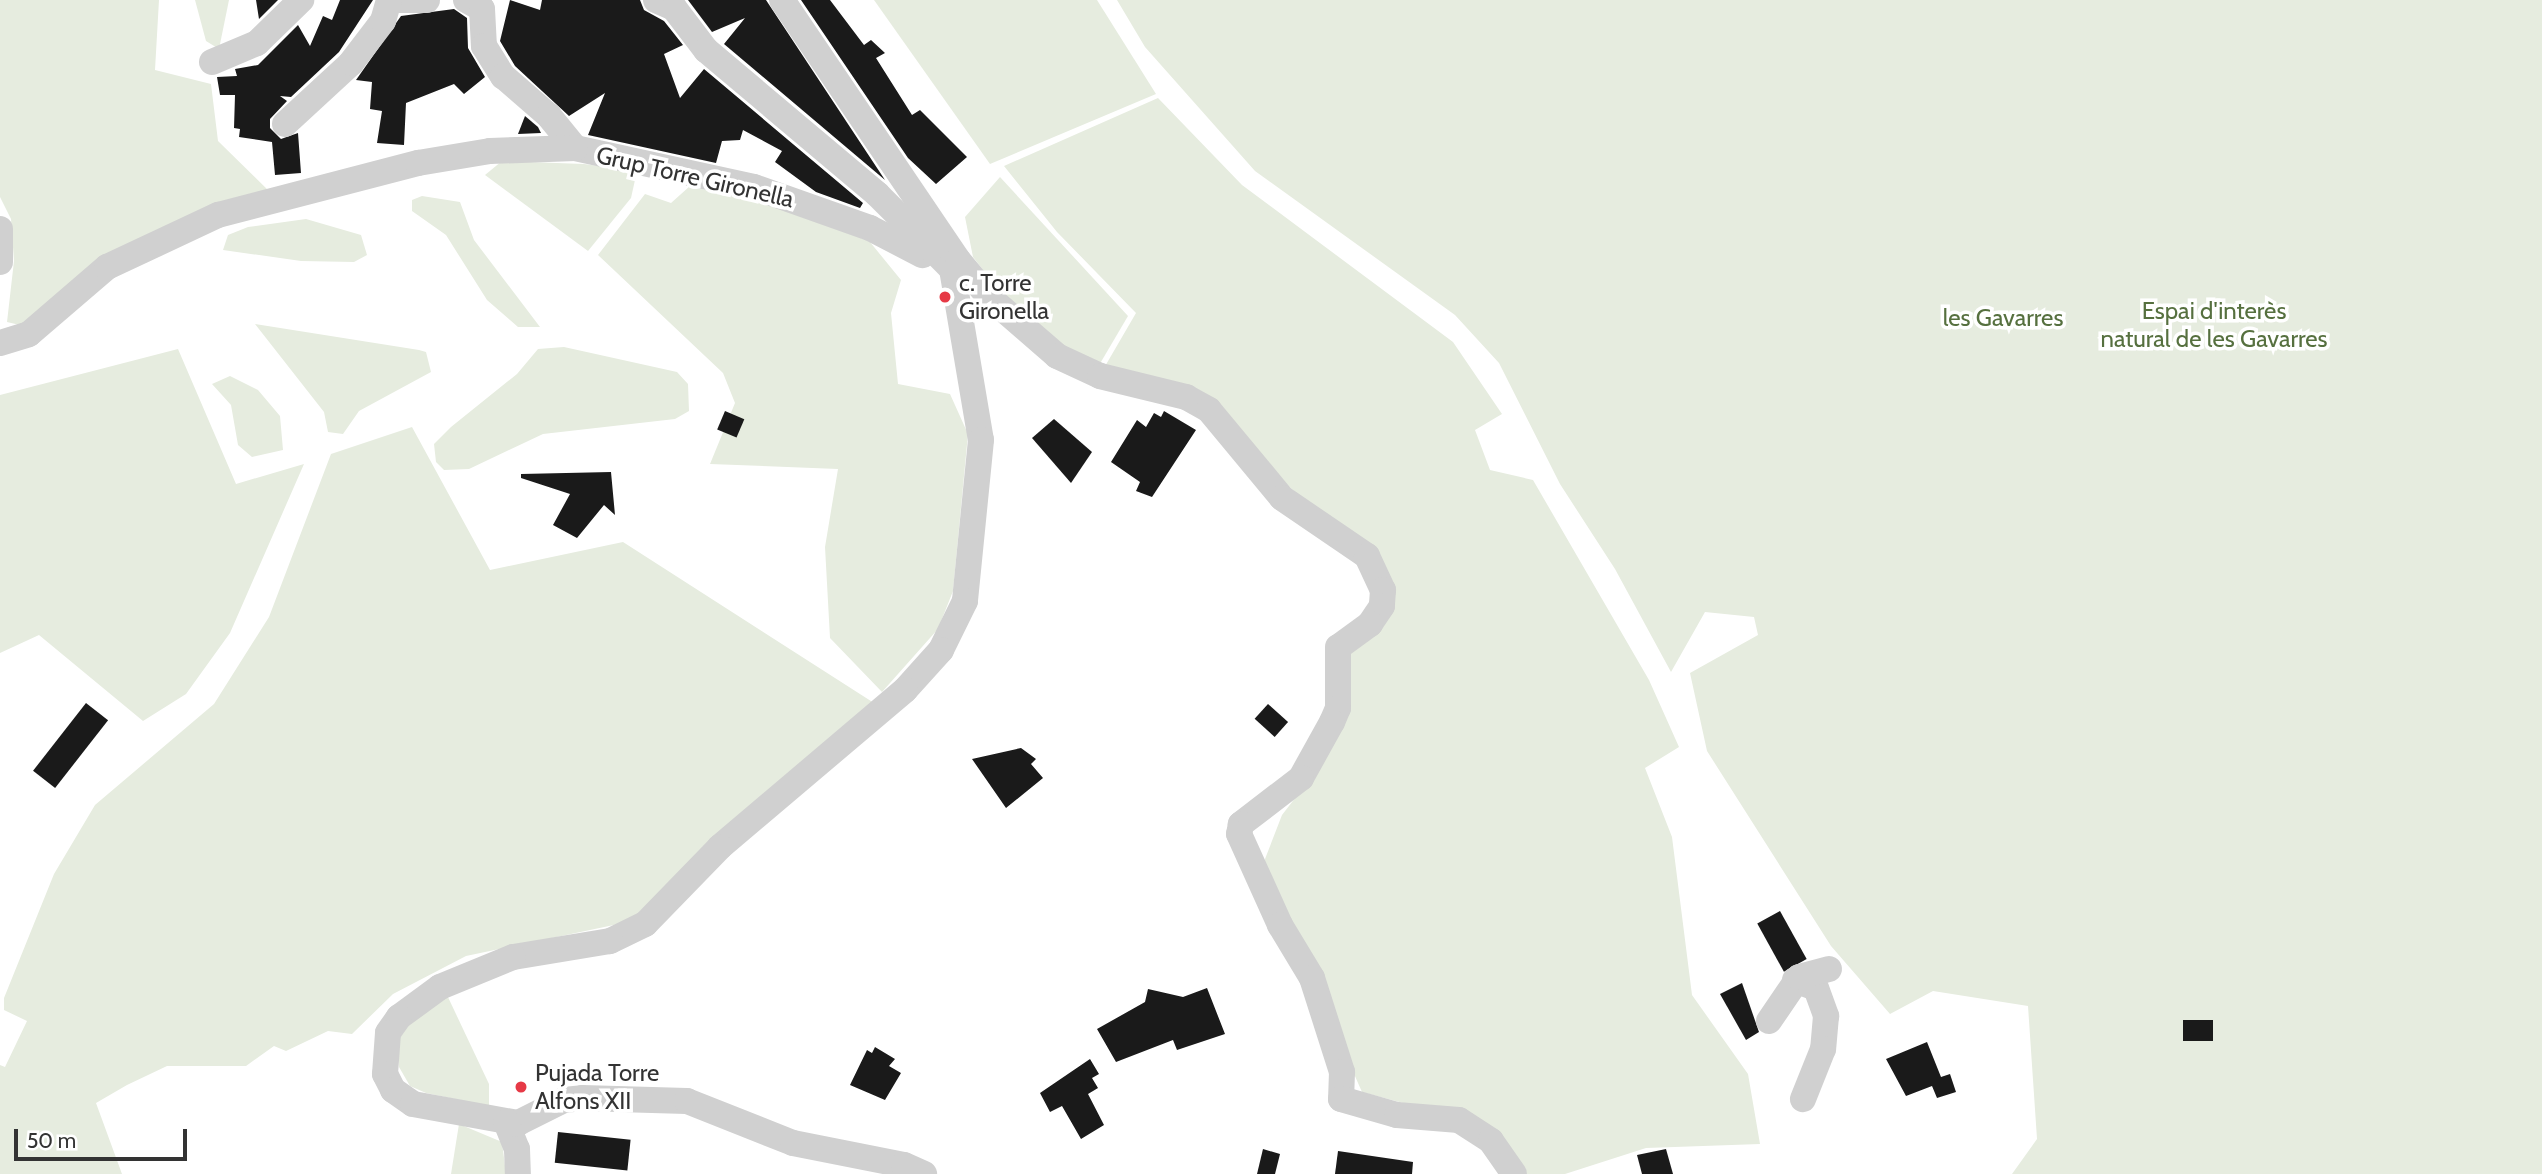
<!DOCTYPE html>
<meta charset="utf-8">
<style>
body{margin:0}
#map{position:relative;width:2542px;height:1174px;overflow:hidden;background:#fff;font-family:Cabin,sans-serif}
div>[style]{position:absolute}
.green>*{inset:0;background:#e6ecdf}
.building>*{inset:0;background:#1a1a1a;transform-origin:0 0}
.minor>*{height:26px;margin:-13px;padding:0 13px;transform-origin:13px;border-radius:13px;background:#d0d0d0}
.dots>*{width:19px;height:19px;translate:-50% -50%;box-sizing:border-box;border:4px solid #fff;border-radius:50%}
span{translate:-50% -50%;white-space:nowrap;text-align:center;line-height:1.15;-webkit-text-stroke:7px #fff;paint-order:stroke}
.street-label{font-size:24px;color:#333}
.poi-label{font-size:24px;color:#333}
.left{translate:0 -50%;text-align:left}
.park-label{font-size:24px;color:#56703f}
.scale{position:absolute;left:14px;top:1129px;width:173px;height:32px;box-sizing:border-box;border:4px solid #333;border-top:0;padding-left:9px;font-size:21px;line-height:24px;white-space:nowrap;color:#333;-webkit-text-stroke:5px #fff;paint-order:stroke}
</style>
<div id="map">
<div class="green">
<div style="clip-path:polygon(0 0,159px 0,155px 70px,211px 84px,218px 141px,272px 194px,170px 227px,24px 326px,7px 322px,14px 261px,11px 219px,0 197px)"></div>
<div style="clip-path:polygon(195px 0,229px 0,219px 49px,206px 41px)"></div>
<div style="clip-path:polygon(874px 0,1097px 0,1156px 94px,990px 164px)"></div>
<div style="clip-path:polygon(1117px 0,2542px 0,2542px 1174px,2012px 1174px,2037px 1139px,2028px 1006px,1933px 991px,1890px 1014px,1831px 946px,1707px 751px,1690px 673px,1758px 635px,1754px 617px,1705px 612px,1671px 672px,1615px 569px,1560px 484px,1499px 363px,1455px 315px,1255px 171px,1145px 47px)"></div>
<div style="clip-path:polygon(1158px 98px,1242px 185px,1453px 342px,1502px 414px,1475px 430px,1490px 470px,1533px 480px,1649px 680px,1679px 747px,1645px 768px,1672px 837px,1692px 995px,1748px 1074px,1760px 1144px,1646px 1148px,1565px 1174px,1524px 1174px,1433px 1111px,1362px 1092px,1265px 872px,1265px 859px,1282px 815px,1306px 784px,1343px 657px,1391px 593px,1322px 516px,1229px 433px,1104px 368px,1136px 313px,1057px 232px,1004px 166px)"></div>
<div style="clip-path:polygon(502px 161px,584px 164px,637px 171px,631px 198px,588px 251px,485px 175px)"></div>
<div style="clip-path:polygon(1000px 177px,1128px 316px,1098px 367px,1071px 356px,998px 289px,973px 257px,965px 217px)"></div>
<div style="clip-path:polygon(690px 186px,811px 216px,870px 242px,901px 280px,891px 313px,898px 384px,950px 394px,968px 434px,953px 591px,938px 629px,882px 692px,830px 638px,825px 547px,838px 469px,710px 464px,735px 403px,723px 373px,598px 255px,645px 194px,671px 203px)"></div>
<div style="clip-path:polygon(422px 196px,460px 202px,474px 240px,540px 327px,518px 327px,487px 300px,446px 235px,412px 211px,412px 200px)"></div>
<div style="clip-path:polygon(306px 219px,361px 235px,367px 255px,354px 262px,301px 261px,223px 250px,228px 235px,248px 227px)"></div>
<div style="clip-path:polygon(255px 324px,419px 350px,426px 352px,431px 372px,359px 411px,343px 434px,328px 432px,324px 412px)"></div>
<div style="clip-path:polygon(564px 347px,677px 372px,688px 384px,689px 411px,675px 419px,543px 434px,469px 469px,444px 470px,436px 462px,434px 444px,451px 427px,517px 374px,538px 349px)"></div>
<div style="clip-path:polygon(178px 349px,236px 484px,304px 464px,230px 633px,186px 694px,143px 721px,39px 635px,0 653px,0 395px)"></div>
<div style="clip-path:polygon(230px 376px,258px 390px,280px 416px,283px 450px,252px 457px,238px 445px,231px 405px,212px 384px)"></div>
<div style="clip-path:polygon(412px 427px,490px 570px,623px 542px,874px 703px,628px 922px,466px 956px,393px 994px,352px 1034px,328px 1031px,286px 1051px,274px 1046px,246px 1066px,167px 1066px,127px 1085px,96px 1103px,122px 1174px,0 1174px,0 1065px,5px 1067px,27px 1021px,4px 1010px,4px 998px,54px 874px,95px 805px,214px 704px,269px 617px,331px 454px)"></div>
<div style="clip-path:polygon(447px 995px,489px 1084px,489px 1106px,426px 1093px,410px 1086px,399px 1067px,398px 1041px,414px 1015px)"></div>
<div style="clip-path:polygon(459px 1124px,502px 1142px,506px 1174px,451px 1174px)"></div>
</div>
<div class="building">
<div style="clip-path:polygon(256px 0,278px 0,259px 19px)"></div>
<div style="clip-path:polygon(340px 0,373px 0,339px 52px,291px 97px,280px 96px,287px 101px,270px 119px,270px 128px,281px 139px,298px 133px,301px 173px,275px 175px,272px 142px,239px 137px,240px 129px,234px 128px,235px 95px,220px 95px,217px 77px,237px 76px,235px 69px,258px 65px,298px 25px,310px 46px,323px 16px,332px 20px)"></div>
<div style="clip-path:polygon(510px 0,540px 10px,542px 0,640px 0,644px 10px,664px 21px,683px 45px,664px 54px,680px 98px,704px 69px,863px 203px,860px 208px,816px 192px,775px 162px,782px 151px,743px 130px,740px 140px,722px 141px,716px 163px,588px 135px,605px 93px,569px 116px,515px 66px,500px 41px)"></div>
<div style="clip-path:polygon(688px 0,766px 0,885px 180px,724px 44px,745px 18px,712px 32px)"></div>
<div style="clip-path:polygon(801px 0,830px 0,864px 45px,871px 40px,885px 53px,876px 58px,912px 115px,920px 110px,967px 157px,936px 184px,908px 158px)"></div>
<div style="clip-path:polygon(454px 9px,467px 18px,468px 48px,485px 77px,464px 94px,454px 84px,406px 103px,404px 145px,377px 143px,382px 111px,370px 109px,372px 82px,356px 80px,401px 16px)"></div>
<div style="clip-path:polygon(525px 116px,538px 127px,541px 133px,518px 134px)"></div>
<div style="left:725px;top:411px;width:21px;height:20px;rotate:23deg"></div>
<div style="clip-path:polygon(1164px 411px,1196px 430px,1152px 497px,1136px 491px,1140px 482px,1111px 462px,1137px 420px,1146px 427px,1154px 413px,1161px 417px)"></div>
<div style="clip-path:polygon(1054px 419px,1092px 452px,1071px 483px,1032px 438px)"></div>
<div style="clip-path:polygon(611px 472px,615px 515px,604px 505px,577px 538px,553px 525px,570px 494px,521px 478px,521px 474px)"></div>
<div style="left:86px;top:703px;width:28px;height:86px;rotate:38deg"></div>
<div style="left:1268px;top:704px;width:27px;height:20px;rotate:42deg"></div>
<div style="clip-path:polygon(1021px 748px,1036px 759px,1031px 764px,1043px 778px,1006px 808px,972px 759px)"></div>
<div style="left:1780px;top:911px;width:55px;height:26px;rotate:61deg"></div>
<div style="clip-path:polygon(1742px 983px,1759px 1032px,1746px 1040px,1720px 994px)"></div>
<div style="clip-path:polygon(1207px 988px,1225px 1034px,1177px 1050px,1173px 1040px,1116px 1062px,1097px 1029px,1145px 1002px,1148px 989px,1183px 997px)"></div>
<div style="left:2183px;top:1020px;width:30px;height:21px"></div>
<div style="clip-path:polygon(1927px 1042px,1941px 1077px,1950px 1074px,1956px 1092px,1937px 1098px,1932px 1086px,1906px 1096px,1886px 1059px)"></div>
<div style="clip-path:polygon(875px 1047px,895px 1059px,889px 1066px,901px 1073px,885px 1100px,850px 1085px,867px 1050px,872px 1053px)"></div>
<div style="clip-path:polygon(1090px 1059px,1099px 1074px,1092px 1078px,1098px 1088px,1088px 1094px,1104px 1125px,1081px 1139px,1062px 1106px,1050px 1112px,1040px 1093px)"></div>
<div style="left:558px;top:1132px;width:73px;height:31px;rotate:6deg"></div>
<div style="clip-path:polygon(1263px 1149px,1280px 1154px,1275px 1174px,1257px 1174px)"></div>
<div style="clip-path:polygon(1666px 1149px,1673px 1174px,1642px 1174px,1637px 1155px)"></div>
<div style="clip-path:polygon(1338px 1151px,1413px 1162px,1412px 1174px,1335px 1174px)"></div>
</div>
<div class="minor">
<div style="left:395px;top:0;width:32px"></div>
<div style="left:466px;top:0;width:18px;rotate:29deg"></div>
<div style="left:482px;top:9px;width:37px;rotate:87deg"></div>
<div style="left:484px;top:46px;width:36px;rotate:58deg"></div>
<div style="left:503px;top:76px;width:61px;rotate:41deg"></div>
<div style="left:549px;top:116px;width:41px;rotate:50.9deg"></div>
<div style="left:575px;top:148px;width:183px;rotate:12.3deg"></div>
<div style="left:754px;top:187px;width:123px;rotate:19.5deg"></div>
<div style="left:870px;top:228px;width:59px;rotate:27.4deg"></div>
<div style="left:656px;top:0;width:20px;rotate:24deg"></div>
<div style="left:674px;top:8px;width:53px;rotate:52.7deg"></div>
<div style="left:706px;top:50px;width:224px;rotate:40.1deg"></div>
<div style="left:877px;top:194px;width:106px;rotate:45deg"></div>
<div style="left:952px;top:269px;width:173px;rotate:80.4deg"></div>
<div style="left:981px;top:440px;width:162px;rotate:95.7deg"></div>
<div style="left:965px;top:601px;width:55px;rotate:116.1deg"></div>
<div style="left:941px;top:650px;width:54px;rotate:132deg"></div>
<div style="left:905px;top:690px;width:243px;rotate:139.7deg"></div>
<div style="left:720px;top:847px;width:107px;rotate:134.2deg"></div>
<div style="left:645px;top:924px;width:39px;rotate:154deg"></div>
<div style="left:610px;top:941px;width:98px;rotate:170.6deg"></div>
<div style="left:513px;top:957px;width:79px;rotate:157.7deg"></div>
<div style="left:440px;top:987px;width:51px;rotate:143.8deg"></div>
<div style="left:399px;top:1017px;width:19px;rotate:125deg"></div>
<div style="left:388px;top:1033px;width:41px;rotate:94.2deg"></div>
<div style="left:385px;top:1074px;width:18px;rotate:63deg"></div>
<div style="left:393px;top:1090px;width:24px;rotate:35deg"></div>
<div style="left:413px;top:1104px;width:107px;rotate:10.3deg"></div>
<div style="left:518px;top:1123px;width:51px;rotate:-26.6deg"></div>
<div style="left:564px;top:1100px;width:18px;rotate:-6deg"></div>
<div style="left:582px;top:1098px;width:105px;rotate:1.6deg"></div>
<div style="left:687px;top:1101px;width:114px;rotate:21.6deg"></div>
<div style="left:793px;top:1143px;width:113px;rotate:11.2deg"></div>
<div style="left:904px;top:1165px;width:22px;rotate:24deg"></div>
<div style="left:782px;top:0;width:314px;rotate:55.9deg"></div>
<div style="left:958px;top:260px;width:48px;rotate:50deg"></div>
<div style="left:989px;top:297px;width:90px;rotate:40.9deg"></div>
<div style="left:1057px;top:356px;width:47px;rotate:24.9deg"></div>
<div style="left:1100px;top:376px;width:89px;rotate:13.7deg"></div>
<div style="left:1186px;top:397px;width:26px;rotate:29deg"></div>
<div style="left:1209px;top:410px;width:114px;rotate:50.3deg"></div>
<div style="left:1282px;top:498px;width:103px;rotate:34.3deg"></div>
<div style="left:1367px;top:556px;width:38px;rotate:65deg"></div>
<div style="left:1383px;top:590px;width:16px;rotate:94deg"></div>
<div style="left:1382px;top:606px;width:22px;rotate:124deg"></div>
<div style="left:1370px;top:624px;width:39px;rotate:144deg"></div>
<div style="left:1338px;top:647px;width:61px;rotate:90deg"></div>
<div style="left:1338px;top:708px;width:15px;rotate:113deg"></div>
<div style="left:1332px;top:722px;width:64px;rotate:119deg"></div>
<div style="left:1301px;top:778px;width:76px;rotate:142.5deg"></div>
<div style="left:1241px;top:824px;width:10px;rotate:101deg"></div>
<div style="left:1239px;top:834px;width:100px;rotate:65.7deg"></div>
<div style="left:1280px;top:925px;width:62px;rotate:58.9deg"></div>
<div style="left:1312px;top:978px;width:99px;rotate:72.3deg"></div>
<div style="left:1342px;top:1072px;width:27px;rotate:92deg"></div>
<div style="left:1341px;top:1099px;width:58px;rotate:15.9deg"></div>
<div style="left:1397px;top:1115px;width:62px;rotate:4.6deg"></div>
<div style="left:1459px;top:1120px;width:38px;rotate:33deg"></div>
<div style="left:1491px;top:1141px;width:40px;rotate:55.1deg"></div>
<div style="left:212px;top:62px;width:49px;rotate:-22.9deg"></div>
<div style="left:257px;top:43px;width:62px;rotate:-44.3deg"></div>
<div style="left:285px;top:124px;width:90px;rotate:-42.7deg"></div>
<div style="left:351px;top:63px;width:53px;rotate:-52.7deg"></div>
<div style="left:383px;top:21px;width:22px;rotate:-74deg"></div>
<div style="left:0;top:229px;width:33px;rotate:90deg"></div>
<div style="left:0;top:343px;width:30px;rotate:-17deg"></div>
<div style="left:29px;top:334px;width:103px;rotate:-40.7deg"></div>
<div style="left:107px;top:267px;width:123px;rotate:-25.1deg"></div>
<div style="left:218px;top:215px;width:207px;rotate:-14.6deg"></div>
<div style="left:418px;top:163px;width:73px;rotate:-9.5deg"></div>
<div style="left:490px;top:151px;width:85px;rotate:-2deg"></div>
<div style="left:1795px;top:980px;width:22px;rotate:21deg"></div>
<div style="left:1816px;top:988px;width:30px;rotate:70deg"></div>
<div style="left:1826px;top:1016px;width:33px;rotate:95deg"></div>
<div style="left:1823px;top:1049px;width:54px;rotate:111.8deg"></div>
<div style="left:1769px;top:1021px;width:53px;rotate:-55.7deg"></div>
<div style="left:1799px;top:977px;width:31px;rotate:-15deg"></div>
<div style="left:506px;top:1122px;width:29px;rotate:68deg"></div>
<div style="left:517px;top:1149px;width:25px;rotate:88deg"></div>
</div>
<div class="dots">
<div style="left:945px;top:297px;background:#e63946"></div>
<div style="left:521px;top:1087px;background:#e63946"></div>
</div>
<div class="street-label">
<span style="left:695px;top:177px;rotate:13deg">Grup Torre Gironella</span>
</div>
<div class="poi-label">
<span class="left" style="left:959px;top:297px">c. Torre<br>Gironella</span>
<span class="left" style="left:535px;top:1087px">Pujada Torre<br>Alfons XII</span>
</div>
<div class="park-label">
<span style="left:2214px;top:325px">Espai d'interès<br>natural de les Gavarres</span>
<span style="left:2003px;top:318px">les Gavarres</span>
</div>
<div class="scale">50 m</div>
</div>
